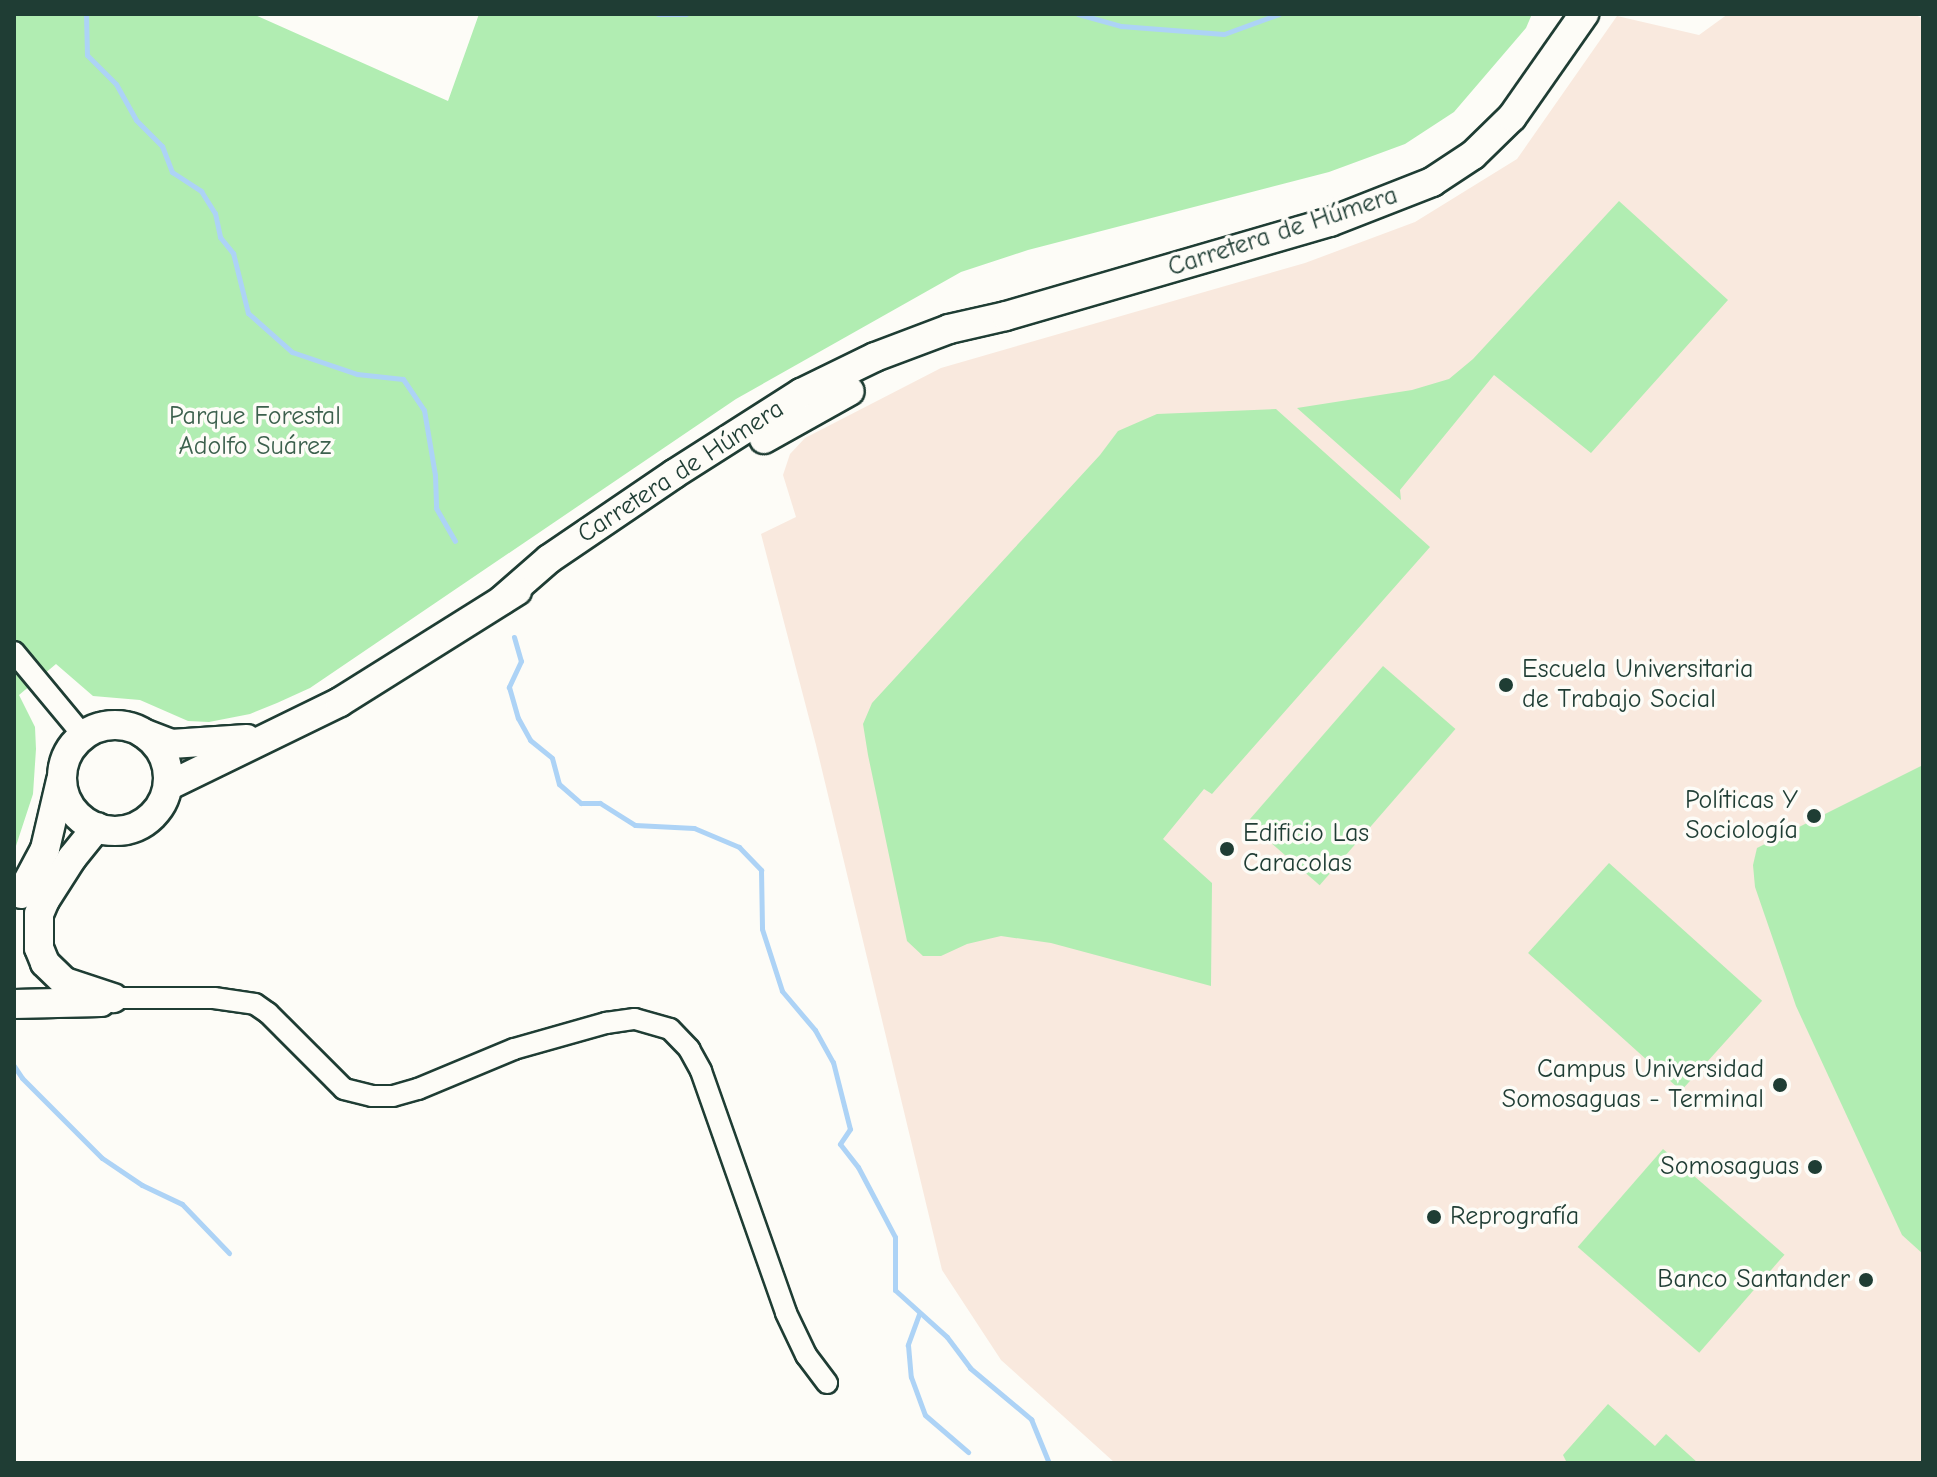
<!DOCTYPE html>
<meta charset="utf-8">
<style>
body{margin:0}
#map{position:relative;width:1937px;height:1477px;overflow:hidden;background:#fdfcf7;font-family:"Comic Neue",sans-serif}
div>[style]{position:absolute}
.built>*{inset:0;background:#f9e9de}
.green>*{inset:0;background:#b1edb2;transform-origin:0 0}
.stream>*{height:5px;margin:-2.5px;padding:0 2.5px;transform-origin:2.5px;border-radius:2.5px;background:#add3f6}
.roads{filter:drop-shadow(2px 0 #1f3d34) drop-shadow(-2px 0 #1f3d34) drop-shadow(0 2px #1f3d34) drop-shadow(0 -2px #1f3d34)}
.minor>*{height:20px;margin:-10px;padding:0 10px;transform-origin:10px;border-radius:10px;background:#fdfcf7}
.secondary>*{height:28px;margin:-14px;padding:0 14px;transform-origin:14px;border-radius:14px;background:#fdfcf7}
.secondary>.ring{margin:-14px;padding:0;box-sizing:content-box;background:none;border:28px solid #fdfcf7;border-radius:50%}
.dots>*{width:22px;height:22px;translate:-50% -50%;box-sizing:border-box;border:4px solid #fdfcf7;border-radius:50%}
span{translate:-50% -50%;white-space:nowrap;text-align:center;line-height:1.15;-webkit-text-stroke:7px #fdfcf7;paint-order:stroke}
.street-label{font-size:26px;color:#1f3d34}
.park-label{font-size:26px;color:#3c604d}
.poi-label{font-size:26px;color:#1f3d34}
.left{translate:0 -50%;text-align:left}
.right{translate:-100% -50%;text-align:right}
.frame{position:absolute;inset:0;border:16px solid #1f3d34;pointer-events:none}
</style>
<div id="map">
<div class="built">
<div style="clip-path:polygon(1728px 14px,1914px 14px,1923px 19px,1923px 1463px,1115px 1463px,1001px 1360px,942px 1270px,816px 745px,761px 534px,796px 517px,783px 475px,790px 454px,805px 438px,941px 368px,1305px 263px,1415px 222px,1517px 159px,1617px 16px,1699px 35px)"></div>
</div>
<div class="green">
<div style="clip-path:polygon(14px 14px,253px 14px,448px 101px,479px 14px,1532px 14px,1526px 28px,1454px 112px,1405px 144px,1329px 172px,1028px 250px,961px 272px,736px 399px,310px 688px,277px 703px,250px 714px,209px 722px,188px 721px,140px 700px,93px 696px,56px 664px,19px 695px,35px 727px,36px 749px,33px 794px,14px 852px)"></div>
<div style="clip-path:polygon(1619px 201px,1728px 300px,1591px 453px,1494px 375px,1400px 490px,1401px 500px,1297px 408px,1412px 390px,1449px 379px,1473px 359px)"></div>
<div style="clip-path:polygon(1276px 409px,1430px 547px,1212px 794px,1204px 789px,1163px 839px,1212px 883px,1211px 986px,1051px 943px,1001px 936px,967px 944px,941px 956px,923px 956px,907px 941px,868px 755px,863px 724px,872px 703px,1100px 455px,1118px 431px,1157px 414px)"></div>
<div style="left:1383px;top:666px;width:96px;height:207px;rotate:41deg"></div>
<div style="clip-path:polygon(1923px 765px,1923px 1254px,1902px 1235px,1796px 1006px,1755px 887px,1753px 865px,1757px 848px)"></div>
<div style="left:1609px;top:863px;width:206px;height:121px;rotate:42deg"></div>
<div style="left:1663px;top:1149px;width:161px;height:130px;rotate:41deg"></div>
<div style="clip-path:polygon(1608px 1404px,1655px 1446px,1666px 1434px,1698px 1463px,1567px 1463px,1563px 1455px)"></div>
</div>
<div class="stream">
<div style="left:86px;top:14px;width:41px;rotate:88.6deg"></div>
<div style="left:87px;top:55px;width:41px;rotate:45deg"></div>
<div style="left:116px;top:84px;width:41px;rotate:60.9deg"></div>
<div style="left:136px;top:120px;width:37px;rotate:45deg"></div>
<div style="left:162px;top:146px;width:28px;rotate:69deg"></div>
<div style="left:172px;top:172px;width:35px;rotate:33deg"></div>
<div style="left:201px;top:191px;width:26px;rotate:58deg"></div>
<div style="left:215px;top:213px;width:25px;rotate:78deg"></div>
<div style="left:220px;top:237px;width:21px;rotate:51deg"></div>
<div style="left:233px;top:253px;width:62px;rotate:76deg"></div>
<div style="left:248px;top:313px;width:59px;rotate:41.6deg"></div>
<div style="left:292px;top:352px;width:69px;rotate:18.7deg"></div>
<div style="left:357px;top:374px;width:46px;rotate:6.2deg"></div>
<div style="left:403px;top:379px;width:37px;rotate:56deg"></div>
<div style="left:424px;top:410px;width:66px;rotate:80.4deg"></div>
<div style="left:435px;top:475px;width:33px;rotate:88deg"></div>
<div style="left:436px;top:508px;width:38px;rotate:60deg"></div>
<div style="left:658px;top:14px;width:28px"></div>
<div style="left:1078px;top:14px;width:45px;rotate:15.6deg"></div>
<div style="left:1121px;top:26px;width:103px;rotate:4.4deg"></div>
<div style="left:1224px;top:34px;width:59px;rotate:-20deg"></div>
<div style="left:514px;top:637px;width:25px;rotate:74deg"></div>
<div style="left:521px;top:661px;width:29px;rotate:115deg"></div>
<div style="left:509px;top:687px;width:32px;rotate:74deg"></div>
<div style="left:518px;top:718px;width:25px;rotate:61deg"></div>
<div style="left:530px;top:740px;width:28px;rotate:39deg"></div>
<div style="left:552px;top:758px;width:27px;rotate:75deg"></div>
<div style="left:559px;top:784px;width:29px;rotate:41deg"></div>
<div style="left:581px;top:803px;width:19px"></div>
<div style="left:600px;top:803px;width:41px;rotate:32.2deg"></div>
<div style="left:635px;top:825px;width:59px;rotate:2.9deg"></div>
<div style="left:694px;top:828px;width:49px;rotate:22.9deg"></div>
<div style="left:739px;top:847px;width:32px;rotate:46deg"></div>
<div style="left:761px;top:870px;width:59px;rotate:89deg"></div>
<div style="left:762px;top:929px;width:65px;rotate:72.1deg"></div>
<div style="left:782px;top:991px;width:51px;rotate:49.8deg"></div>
<div style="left:815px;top:1030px;width:37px;rotate:61deg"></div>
<div style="left:833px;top:1062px;width:69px;rotate:75.8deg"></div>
<div style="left:850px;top:1129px;width:18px;rotate:124deg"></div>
<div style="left:840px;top:1144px;width:29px;rotate:52deg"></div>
<div style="left:858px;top:1167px;width:79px;rotate:62.1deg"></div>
<div style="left:895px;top:1237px;width:53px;rotate:90deg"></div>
<div style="left:895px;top:1290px;width:70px;rotate:42.1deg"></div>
<div style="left:947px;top:1337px;width:39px;rotate:53deg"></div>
<div style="left:970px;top:1368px;width:80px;rotate:39.9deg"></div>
<div style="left:1031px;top:1419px;width:48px;rotate:67.8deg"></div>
<div style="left:14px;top:1066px;width:14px;rotate:56deg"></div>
<div style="left:22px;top:1078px;width:113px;rotate:45deg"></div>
<div style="left:102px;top:1158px;width:48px;rotate:34deg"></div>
<div style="left:142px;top:1185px;width:44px;rotate:25.4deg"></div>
<div style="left:182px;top:1204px;width:68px;rotate:46.2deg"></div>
<div style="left:919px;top:1314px;width:33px;rotate:110deg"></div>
<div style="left:908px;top:1345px;width:32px;rotate:85deg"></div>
<div style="left:911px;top:1377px;width:40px;rotate:69.8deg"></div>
<div style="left:925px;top:1415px;width:57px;rotate:40.7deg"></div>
</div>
<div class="roads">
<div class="minor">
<div style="left:14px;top:652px;width:108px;rotate:50.3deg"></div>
<div style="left:113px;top:998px;width:101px"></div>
<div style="left:214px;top:998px;width:41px;rotate:8.3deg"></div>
<div style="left:255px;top:1004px;width:16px;rotate:35deg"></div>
<div style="left:268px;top:1013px;width:107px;rotate:45deg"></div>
<div style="left:344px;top:1089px;width:29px;rotate:14deg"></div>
<div style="left:372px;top:1096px;width:21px"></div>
<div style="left:393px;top:1096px;width:26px;rotate:-16deg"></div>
<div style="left:418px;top:1089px;width:104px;rotate:-22.6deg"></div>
<div style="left:514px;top:1049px;width:96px;rotate:-15.8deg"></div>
<div style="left:606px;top:1023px;width:29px;rotate:-8deg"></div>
<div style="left:635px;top:1019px;width:36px;rotate:16deg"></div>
<div style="left:670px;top:1029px;width:28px;rotate:46deg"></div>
<div style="left:689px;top:1049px;width:25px;rotate:61deg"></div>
<div style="left:701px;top:1071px;width:256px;rotate:70.6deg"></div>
<div style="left:786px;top:1313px;width:47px;rotate:64.5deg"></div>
<div style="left:806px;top:1355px;width:35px;rotate:53deg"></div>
</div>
<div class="secondary">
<div style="left:764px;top:439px;width:98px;rotate:-29.2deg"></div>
<div style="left:502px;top:600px;width:62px;rotate:-41.1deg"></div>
<div style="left:549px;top:559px;width:151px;rotate:-34.2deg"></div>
<div style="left:674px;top:474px;width:151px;rotate:-32.5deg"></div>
<div style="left:801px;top:393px;width:82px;rotate:-25.9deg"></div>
<div style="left:875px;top:357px;width:79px;rotate:-20.7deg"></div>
<div style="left:949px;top:329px;width:58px;rotate:-12.8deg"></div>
<div style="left:1006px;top:316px;width:337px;rotate:-16.2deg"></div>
<div style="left:1330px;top:222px;width:110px;rotate:-21.4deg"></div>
<div style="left:1432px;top:182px;width:49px;rotate:-33.4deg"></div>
<div style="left:1473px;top:155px;width:54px;rotate:-44.3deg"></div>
<div style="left:1512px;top:117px;width:126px;rotate:-55deg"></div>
<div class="ring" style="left:62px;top:725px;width:78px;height:78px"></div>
<div style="left:143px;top:733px;width:30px;rotate:21deg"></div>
<div style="left:171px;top:744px;width:76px;rotate:-3.8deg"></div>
<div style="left:170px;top:785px;width:189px;rotate:-26deg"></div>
<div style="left:340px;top:702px;width:209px;rotate:-32.1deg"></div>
<div style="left:97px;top:827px;width:40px;rotate:129deg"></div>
<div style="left:72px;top:858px;width:50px;rotate:122.7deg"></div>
<div style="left:45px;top:900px;width:15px;rotate:113deg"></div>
<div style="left:39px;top:914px;width:34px;rotate:90deg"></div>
<div style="left:39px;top:948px;width:16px;rotate:68deg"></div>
<div style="left:45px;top:963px;width:28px;rotate:44deg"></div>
<div style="left:65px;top:982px;width:51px;rotate:18.4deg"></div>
<div style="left:21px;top:894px;width:51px;rotate:-61.9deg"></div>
<div style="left:45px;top:849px;width:71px;rotate:-76.9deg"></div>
<div style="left:14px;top:1004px;width:87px;rotate:-1.3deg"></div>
</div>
</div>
<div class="dots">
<div style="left:1506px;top:685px;background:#1f3d34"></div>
<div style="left:1814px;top:816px;background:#1f3d34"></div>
<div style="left:1227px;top:849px;background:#1f3d34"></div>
<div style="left:1780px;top:1085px;background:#1f3d34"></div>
<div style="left:1815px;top:1167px;background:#1f3d34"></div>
<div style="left:1434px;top:1217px;background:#1f3d34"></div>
<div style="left:1866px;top:1280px;background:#1f3d34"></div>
</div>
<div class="street-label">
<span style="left:1283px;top:232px;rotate:-18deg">Carretera de Húmera</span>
<span style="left:681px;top:472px;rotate:-33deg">Carretera de Húmera</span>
</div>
<div class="park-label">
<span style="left:255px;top:432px">Parque Forestal<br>Adolfo Suárez</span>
</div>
<div class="poi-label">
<span class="left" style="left:1522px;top:685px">Escuela Universitaria<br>de Trabajo Social</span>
<span class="right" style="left:1798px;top:816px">Políticas Y<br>Sociología</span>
<span class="left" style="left:1243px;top:849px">Edificio Las<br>Caracolas</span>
<span class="right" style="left:1764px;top:1085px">Campus Universidad<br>Somosaguas - Terminal</span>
<span class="right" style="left:1799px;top:1167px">Somosaguas</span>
<span class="left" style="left:1450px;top:1217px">Reprografía</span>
<span class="right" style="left:1850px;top:1280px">Banco Santander</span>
</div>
<div class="frame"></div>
</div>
